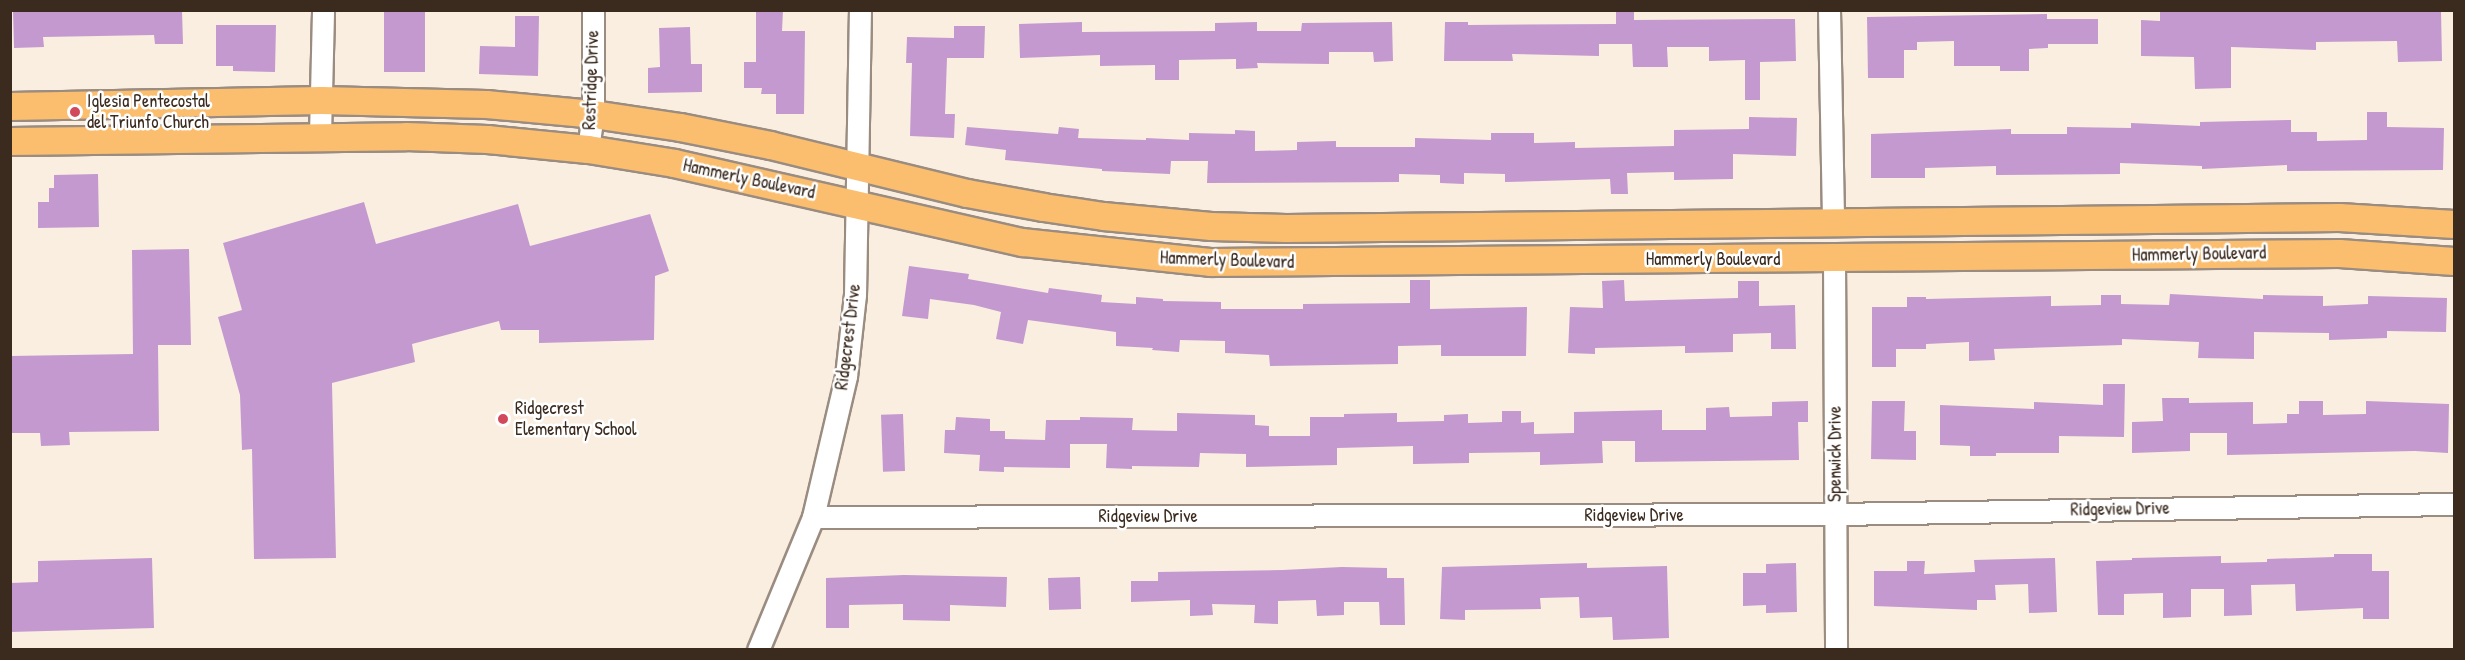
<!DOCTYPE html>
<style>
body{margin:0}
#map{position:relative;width:2465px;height:660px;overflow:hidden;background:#faeee1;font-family:"Patrick Hand",sans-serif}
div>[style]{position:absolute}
.building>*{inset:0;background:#c399cf;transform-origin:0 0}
.roads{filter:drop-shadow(2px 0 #9a8c80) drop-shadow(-2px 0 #9a8c80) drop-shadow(0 2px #9a8c80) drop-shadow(0 -2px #9a8c80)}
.minor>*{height:21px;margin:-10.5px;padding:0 10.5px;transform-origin:10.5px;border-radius:10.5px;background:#fff}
.major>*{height:27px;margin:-13.5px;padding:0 13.5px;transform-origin:13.5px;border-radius:13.5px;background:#fabe6e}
.dots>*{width:16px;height:16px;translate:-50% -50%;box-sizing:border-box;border:3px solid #fff;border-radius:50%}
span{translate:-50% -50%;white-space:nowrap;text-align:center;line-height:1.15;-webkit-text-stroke:5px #fff;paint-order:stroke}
.street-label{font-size:18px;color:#3b2a1e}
.poi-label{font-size:18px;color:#3b2a1e}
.left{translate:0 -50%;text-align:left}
.frame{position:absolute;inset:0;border:12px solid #3b2a1e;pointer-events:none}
</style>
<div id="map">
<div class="building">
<div style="clip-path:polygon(13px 10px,182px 10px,183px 44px,155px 44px,154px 35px,43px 37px,44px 47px,14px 48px)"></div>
<div style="left:384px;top:10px;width:41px;height:62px"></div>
<div style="clip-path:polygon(756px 10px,783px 10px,782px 31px,805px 31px,804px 114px,776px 114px,776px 94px,761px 94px,762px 88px,744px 88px,744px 62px,756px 62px)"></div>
<div style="clip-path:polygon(1616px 10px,1634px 10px,1634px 20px,1795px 19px,1796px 61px,1760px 62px,1760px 100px,1745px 100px,1745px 60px,1709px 61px,1709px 47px,1667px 47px,1668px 67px,1633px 67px,1632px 44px,1599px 44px,1599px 56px,1512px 54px,1513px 61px,1444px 61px,1445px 22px,1468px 22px,1468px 25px,1616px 24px)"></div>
<div style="clip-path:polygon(2160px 10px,2441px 10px,2442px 61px,2398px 62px,2397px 41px,2316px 42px,2316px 50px,2231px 47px,2231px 88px,2195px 89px,2194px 57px,2141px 56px,2141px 20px,2160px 21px)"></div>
<div style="clip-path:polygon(2047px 14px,2047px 19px,2098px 19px,2098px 44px,2048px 44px,2048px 48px,2029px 49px,2029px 71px,2000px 71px,2000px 66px,1954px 66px,1954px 41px,1917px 42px,1917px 50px,1904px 50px,1904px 78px,1868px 78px,1867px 17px)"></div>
<div style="clip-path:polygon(515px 16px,539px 16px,538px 76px,479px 74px,480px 46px,515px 47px)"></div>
<div style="clip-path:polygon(1082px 22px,1082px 32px,1215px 31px,1215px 23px,1257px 22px,1257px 31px,1301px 31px,1302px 23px,1392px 22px,1393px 61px,1374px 62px,1373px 52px,1329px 52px,1329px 64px,1257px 63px,1258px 68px,1236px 69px,1236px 59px,1179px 60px,1179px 80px,1155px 80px,1155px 65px,1100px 66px,1100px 55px,1020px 58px,1019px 24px)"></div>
<div style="clip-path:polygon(216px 25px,276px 25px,275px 72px,233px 71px,233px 66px,216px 66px)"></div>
<div style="clip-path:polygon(954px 26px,985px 26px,984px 58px,947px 58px,945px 114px,955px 114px,954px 138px,910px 136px,912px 63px,906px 63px,907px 37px,954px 38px)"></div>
<div style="clip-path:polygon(690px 27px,691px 64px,702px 64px,702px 92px,648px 93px,648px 68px,660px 67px,659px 28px)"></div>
<div style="clip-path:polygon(2367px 112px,2387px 112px,2387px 127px,2444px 128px,2443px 170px,2287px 171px,2287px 165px,2202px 169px,2202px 166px,2120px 163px,2120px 174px,1996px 175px,1996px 166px,1925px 168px,1925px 178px,1871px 178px,1871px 134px,2011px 129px,2011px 134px,2067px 134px,2067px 127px,2131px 128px,2131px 123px,2200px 126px,2200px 122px,2291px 120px,2291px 132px,2317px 132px,2317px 141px,2367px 140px)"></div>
<div style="clip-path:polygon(1749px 117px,1797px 118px,1796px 156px,1733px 154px,1733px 179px,1674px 180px,1674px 172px,1627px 173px,1628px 194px,1611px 194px,1610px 179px,1505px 182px,1505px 174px,1464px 173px,1464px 184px,1440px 183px,1440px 175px,1399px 174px,1399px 182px,1207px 183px,1208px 161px,1171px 161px,1170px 174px,1102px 171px,1102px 169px,1005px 160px,1006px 150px,965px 145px,967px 127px,1058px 134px,1059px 127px,1079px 129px,1078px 138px,1146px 140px,1146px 138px,1189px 140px,1189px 133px,1235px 134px,1235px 130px,1255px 131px,1255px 151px,1297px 150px,1297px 142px,1336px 141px,1336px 147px,1415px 147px,1415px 138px,1491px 140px,1491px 133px,1534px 133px,1534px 143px,1575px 142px,1575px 148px,1674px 146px,1674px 130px,1749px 129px)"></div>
<div style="clip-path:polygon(98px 174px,99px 227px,38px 228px,38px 202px,49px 202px,49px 188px,54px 188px,54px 175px)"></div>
<div style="clip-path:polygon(364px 202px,376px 244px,518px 204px,530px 246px,650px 214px,669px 271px,655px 276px,654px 340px,539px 343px,539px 330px,501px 330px,499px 321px,412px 344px,415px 362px,332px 383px,336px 558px,254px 559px,252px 449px,242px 450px,240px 395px,218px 317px,242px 310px,223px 243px)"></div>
<div style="clip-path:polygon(189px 249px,191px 345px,158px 345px,159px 431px,69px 432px,70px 445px,41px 446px,40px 433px,10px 433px,10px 356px,133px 354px,132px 250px)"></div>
<div style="clip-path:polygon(909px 266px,969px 274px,968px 279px,1048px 293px,1049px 288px,1102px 295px,1101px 302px,1136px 304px,1136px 297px,1163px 299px,1163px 301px,1221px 302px,1221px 309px,1303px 309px,1303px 304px,1410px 303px,1410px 280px,1430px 280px,1430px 309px,1527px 307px,1526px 356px,1441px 356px,1441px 345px,1398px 346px,1398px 364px,1270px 366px,1269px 355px,1225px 353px,1225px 341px,1180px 340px,1179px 352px,1152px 350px,1153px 348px,1116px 346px,1116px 332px,1028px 320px,1023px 344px,996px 339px,1001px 312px,974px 305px,930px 299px,928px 319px,902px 316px)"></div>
<div style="clip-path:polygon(1624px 280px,1625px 301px,1738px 298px,1738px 281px,1759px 281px,1759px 306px,1795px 305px,1796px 349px,1771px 349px,1771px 333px,1733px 334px,1733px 352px,1685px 353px,1685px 346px,1595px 348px,1595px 354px,1568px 353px,1570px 307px,1603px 308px,1602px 281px)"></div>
<div style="clip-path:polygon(2170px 294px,2263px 299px,2263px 295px,2323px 296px,2323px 306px,2368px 304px,2368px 296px,2447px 298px,2446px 332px,2387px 331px,2387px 338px,2329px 340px,2329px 333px,2254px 332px,2254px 359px,2198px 358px,2199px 342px,2122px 339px,2122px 345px,1994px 349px,1995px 360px,1969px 361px,1969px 342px,1926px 344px,1926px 349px,1896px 349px,1896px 367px,1872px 367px,1872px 307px,1907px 307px,1907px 297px,1926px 297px,1926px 299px,2051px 296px,2051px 306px,2101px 305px,2101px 295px,2121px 295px,2121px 304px,2169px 305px)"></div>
<div style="clip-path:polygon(2103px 384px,2125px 384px,2124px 437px,2059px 436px,2059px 453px,1996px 453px,1996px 456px,1970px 456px,1970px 446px,1940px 445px,1940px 405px,2034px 409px,2034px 402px,2103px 405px)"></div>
<div style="clip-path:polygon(2162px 398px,2189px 398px,2189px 403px,2253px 402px,2253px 424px,2287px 423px,2287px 414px,2299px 414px,2299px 401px,2323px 401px,2323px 415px,2366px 414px,2366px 401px,2449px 404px,2448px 453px,2415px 451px,2227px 455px,2227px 433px,2190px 433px,2190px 451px,2132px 453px,2132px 422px,2163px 421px)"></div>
<div style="clip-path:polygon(1808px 401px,1808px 422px,1798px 422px,1799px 460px,1635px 462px,1635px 441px,1602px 441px,1603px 463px,1540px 465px,1540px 452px,1469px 453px,1469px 463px,1413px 464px,1413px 446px,1337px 448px,1337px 465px,1246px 467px,1246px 454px,1200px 453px,1199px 467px,1132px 466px,1132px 469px,1106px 468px,1107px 444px,1070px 444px,1070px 468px,1004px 467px,1004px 472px,979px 471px,980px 455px,944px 453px,945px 430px,955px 430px,956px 417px,990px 419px,990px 431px,1005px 431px,1005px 439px,1045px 440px,1046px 420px,1080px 420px,1080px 417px,1133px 418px,1132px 430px,1177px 431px,1177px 413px,1255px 415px,1255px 425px,1269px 426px,1269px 436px,1310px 436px,1310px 417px,1344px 417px,1344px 414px,1397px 413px,1397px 422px,1444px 421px,1444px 415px,1468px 414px,1468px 423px,1502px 422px,1502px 411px,1521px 411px,1521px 423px,1534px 422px,1534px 434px,1574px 433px,1574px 412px,1662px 410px,1662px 430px,1706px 430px,1706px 408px,1729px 407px,1730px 417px,1772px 416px,1772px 402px)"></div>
<div style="clip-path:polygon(1872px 401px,1905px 401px,1904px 431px,1916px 431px,1916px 460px,1871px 459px)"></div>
<div style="left:903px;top:414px;width:57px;height:22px;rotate:88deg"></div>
<div style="clip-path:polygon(2334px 554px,2372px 554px,2372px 571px,2389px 571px,2389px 619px,2363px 619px,2363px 608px,2296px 611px,2295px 584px,2251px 585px,2252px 615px,2224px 616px,2224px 589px,2191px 589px,2191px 617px,2163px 618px,2163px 593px,2124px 594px,2124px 615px,2098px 615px,2096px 561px,2132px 560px,2132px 558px,2221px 556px,2221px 563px,2267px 562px,2267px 559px,2334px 557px)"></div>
<div style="clip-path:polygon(152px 558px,154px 628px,10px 632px,10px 583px,38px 582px,38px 561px)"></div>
<div style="clip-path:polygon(2055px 558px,2057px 612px,2029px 613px,2028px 584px,1995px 585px,1996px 600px,1977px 600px,1977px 610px,1874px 606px,1874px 571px,1907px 571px,1907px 561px,1925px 561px,1924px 574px,1975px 572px,1974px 560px)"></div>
<div style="clip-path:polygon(1587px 563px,1587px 568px,1667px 566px,1669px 638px,1613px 640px,1612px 617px,1580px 618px,1579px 597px,1540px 598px,1541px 609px,1465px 610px,1465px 620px,1440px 619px,1442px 567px)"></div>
<div style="clip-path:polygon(1796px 563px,1797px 612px,1766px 613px,1766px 605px,1743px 606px,1743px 573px,1766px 573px,1766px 564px)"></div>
<div style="clip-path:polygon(1342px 567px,1387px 568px,1387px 578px,1404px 578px,1405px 625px,1380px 625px,1379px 602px,1344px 602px,1344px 615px,1317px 616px,1316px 600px,1278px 601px,1278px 624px,1254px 623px,1255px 605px,1212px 604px,1213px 615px,1190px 616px,1190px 600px,1131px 602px,1131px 581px,1158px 581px,1158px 572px,1283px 570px)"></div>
<div style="clip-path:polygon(904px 575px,1007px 577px,1006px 607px,950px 605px,950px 621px,903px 620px,903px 604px,849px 605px,849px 628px,826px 628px,826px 578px)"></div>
<div style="left:1080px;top:577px;width:32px;height:32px;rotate:88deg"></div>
</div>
<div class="roads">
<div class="minor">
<div style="left:1829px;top:10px;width:210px;rotate:88.9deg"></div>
<div style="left:320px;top:135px;width:125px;rotate:-88.6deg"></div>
<div style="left:588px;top:149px;width:35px;rotate:-82deg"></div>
<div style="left:593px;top:114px;width:104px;rotate:-90deg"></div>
<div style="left:1834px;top:259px;width:391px;rotate:89.7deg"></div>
<div style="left:813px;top:517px;width:1022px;rotate:-0.17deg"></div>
<div style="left:1835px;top:514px;width:619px;rotate:-0.93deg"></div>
<div style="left:758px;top:650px;width:144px;rotate:-67.5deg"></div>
<div style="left:813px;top:517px;width:145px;rotate:-76.8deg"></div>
<div style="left:846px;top:376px;width:81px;rotate:-83.7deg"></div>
<div style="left:855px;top:295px;width:285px;rotate:-89deg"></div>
</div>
<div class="major">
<div style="left:10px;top:106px;width:311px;rotate:-1.1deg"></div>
<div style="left:321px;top:100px;width:165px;rotate:1.4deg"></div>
<div style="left:486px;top:104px;width:107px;rotate:5.3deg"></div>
<div style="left:593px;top:114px;width:88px;rotate:8.5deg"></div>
<div style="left:680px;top:127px;width:92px;rotate:11.3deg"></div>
<div style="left:770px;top:145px;width:203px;rotate:13.7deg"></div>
<div style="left:967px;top:193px;width:77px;rotate:10.4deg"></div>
<div style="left:1043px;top:207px;width:61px;rotate:8.5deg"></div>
<div style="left:1103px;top:216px;width:108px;rotate:5.3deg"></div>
<div style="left:1211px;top:226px;width:75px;rotate:1.5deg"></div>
<div style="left:1286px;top:228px;width:1053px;rotate:-0.6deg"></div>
<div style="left:2339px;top:217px;width:115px;rotate:3.5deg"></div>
<div style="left:10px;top:141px;width:396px;rotate:-0.7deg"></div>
<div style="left:406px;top:136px;width:81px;rotate:2.1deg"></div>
<div style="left:487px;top:139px;width:101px;rotate:5.7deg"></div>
<div style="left:588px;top:149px;width:87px;rotate:9.2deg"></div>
<div style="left:674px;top:163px;width:358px;rotate:12.8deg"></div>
<div style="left:1023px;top:242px;width:188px;rotate:6.1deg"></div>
<div style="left:1210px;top:262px;width:1129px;rotate:-0.46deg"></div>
<div style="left:2339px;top:253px;width:115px;rotate:4deg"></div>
</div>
</div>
<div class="dots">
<div style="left:75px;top:112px;background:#d1495b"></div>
<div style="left:503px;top:419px;background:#d1495b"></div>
</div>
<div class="street-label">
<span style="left:591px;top:80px;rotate:-88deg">Restridge Drive</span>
<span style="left:749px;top:179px;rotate:12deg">Hammerly Boulevard</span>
<span style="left:2199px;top:254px;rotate:-1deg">Hammerly Boulevard</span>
<span style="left:1713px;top:259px">Hammerly Boulevard</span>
<span style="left:1227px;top:260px;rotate:2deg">Hammerly Boulevard</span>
<span style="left:848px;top:337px;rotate:-83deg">Ridgecrest Drive</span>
<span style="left:1835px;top:454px;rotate:-90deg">Spenwick Drive</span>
<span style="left:2120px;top:509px;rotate:-1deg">Ridgeview Drive</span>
<span style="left:1634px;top:515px">Ridgeview Drive</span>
<span style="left:1148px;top:516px">Ridgeview Drive</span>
</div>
<div class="poi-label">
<span class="left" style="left:87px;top:112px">Iglesia Pentecostal<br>del Triunfo Church</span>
<span class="left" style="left:515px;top:419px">Ridgecrest<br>Elementary School</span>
</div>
<div class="frame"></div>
</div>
